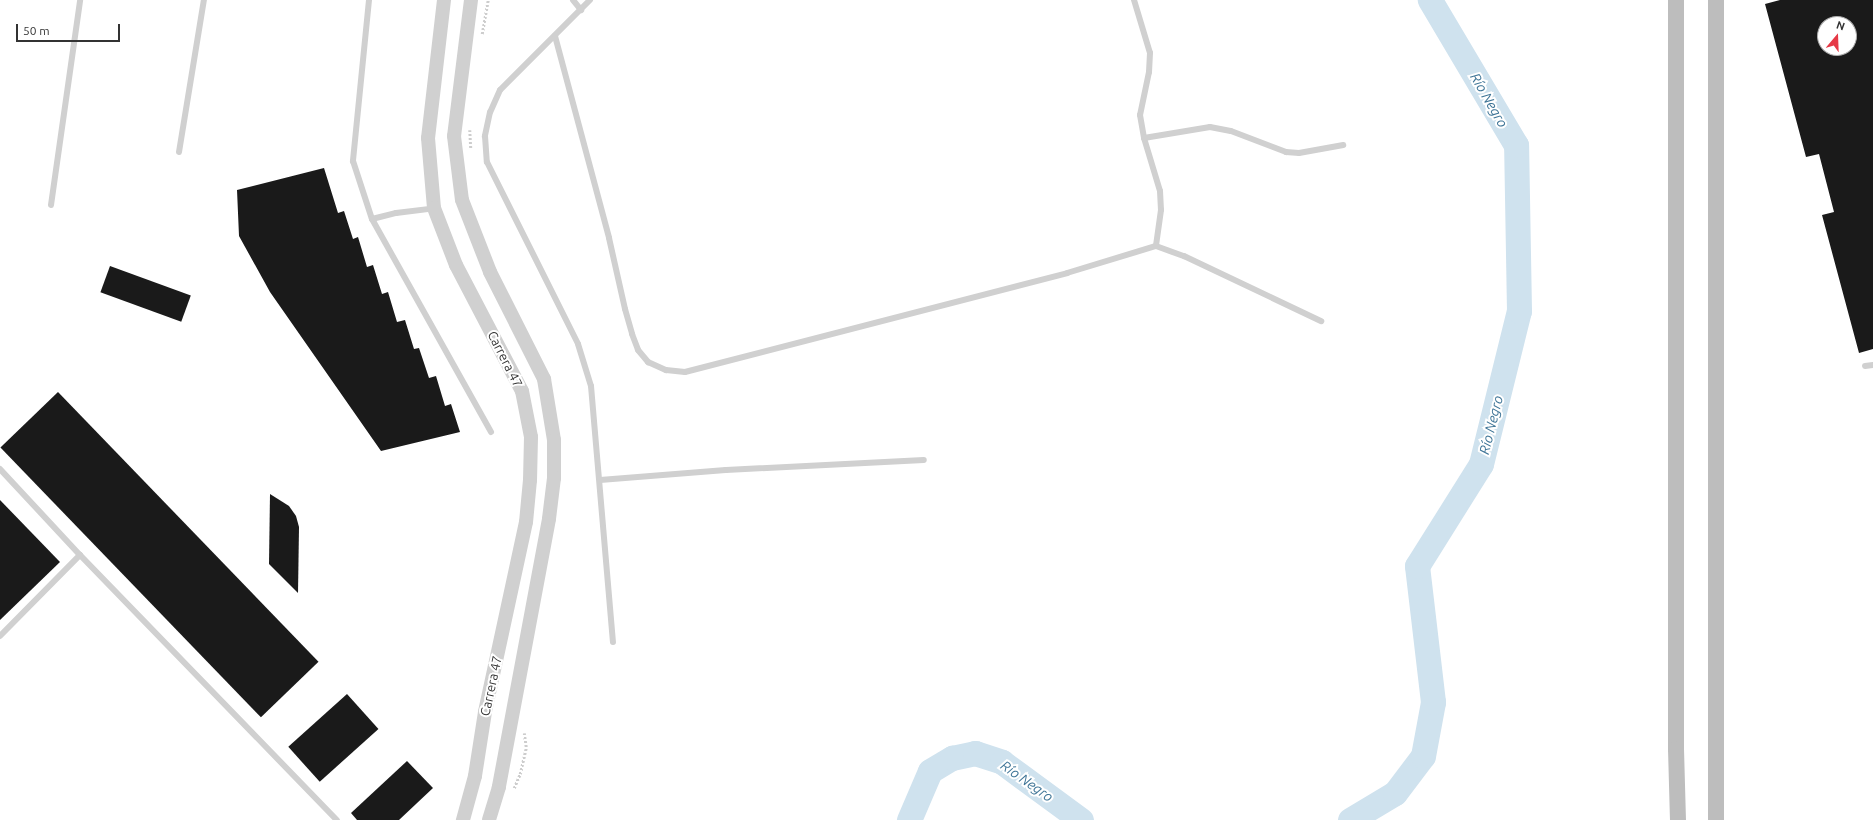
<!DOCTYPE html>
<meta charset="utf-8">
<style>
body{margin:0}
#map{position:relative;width:1873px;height:820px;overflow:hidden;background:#fff;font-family:Ubuntu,sans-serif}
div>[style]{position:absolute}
.river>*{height:25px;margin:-12.5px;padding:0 12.5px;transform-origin:12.5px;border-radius:12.5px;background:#cfe2ee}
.building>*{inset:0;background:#1a1a1a;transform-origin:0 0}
.path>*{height:2.5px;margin-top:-1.25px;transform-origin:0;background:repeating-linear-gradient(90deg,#cdcdcd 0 2px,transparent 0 4px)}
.service>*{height:6px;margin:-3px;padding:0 3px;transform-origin:3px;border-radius:3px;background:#d0d0d0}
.tertiary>*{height:14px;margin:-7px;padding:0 7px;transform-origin:7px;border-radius:7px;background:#d0d0d0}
.secondary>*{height:16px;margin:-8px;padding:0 8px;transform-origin:8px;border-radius:8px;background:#bdbdbd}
span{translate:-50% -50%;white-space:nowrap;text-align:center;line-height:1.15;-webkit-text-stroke:4px #fff;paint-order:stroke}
.street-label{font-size:13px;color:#333}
.water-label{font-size:14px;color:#3f7597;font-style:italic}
.north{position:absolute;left:1817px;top:16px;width:40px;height:40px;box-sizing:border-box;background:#fff;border:1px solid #adadad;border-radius:50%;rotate:19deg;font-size:11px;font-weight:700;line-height:16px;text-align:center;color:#333}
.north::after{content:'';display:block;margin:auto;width:14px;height:18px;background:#e63946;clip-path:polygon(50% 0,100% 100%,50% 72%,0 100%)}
.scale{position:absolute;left:16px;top:24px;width:104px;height:18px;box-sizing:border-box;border:2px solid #333;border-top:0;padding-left:5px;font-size:12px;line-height:14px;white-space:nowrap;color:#333;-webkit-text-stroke:3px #fff;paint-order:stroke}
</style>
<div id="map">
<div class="river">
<div style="left:909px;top:820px;width:53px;rotate:-66.8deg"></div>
<div style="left:930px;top:771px;width:26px;rotate:-31deg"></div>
<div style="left:952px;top:758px;width:24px;rotate:-12deg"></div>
<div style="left:975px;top:753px;width:28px;rotate:18deg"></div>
<div style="left:1002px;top:762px;width:98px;rotate:36.3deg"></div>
<div style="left:1350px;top:820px;width:52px;rotate:-31deg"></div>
<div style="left:1395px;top:793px;width:46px;rotate:-52.9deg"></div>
<div style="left:1423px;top:756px;width:55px;rotate:-79.5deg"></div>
<div style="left:1433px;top:702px;width:137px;rotate:-96.7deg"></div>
<div style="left:1417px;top:566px;width:120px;rotate:-57.9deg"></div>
<div style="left:1481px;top:464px;width:158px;rotate:-76.1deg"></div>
<div style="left:1519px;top:311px;width:166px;rotate:-91deg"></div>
<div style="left:1516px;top:145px;width:169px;rotate:-120.7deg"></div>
</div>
<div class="building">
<div style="clip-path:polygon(evenodd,1780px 0,1873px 0,1873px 349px,1859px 353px,1822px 215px,1834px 212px,1819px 154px,1806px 157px,1765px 4px,1780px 0,1825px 24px,1849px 24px,1849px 48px,1825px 48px,1825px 24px)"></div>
<div style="clip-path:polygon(324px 168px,338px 213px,344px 211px,353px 239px,358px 237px,367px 267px,373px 265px,382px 294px,388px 292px,397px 322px,405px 320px,414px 349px,419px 348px,429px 378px,436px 376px,445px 406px,451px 404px,460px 432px,381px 451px,270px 292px,239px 236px,237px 190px)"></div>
<div style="left:110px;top:266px;width:86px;height:28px;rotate:20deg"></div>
<div style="left:58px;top:392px;width:375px;height:80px;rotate:46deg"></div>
<div style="clip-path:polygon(270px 494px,289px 506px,296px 516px,299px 527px,298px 593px,269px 564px)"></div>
<div style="clip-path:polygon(0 500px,60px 562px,0 620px)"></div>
<div style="left:347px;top:694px;width:47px;height:79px;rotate:48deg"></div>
<div style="clip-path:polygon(407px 761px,433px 788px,399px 820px,357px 820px,351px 813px)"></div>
</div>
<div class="path">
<div style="left:482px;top:34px;width:35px;rotate:-80deg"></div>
<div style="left:470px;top:130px;width:19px;rotate:87deg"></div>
<div style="left:514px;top:788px;width:15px;rotate:-67deg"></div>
<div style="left:520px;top:774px;width:28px;rotate:-77deg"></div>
<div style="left:526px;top:747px;width:14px;rotate:-98deg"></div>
</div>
<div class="service">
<div style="left:369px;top:0;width:162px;rotate:95.7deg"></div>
<div style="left:353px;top:161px;width:61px;rotate:71.9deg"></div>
<div style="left:372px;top:219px;width:244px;rotate:60.8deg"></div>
<div style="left:573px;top:0;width:13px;rotate:51deg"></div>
<div style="left:590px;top:0;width:127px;rotate:135deg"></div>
<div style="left:500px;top:90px;width:24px;rotate:114deg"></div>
<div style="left:490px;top:112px;width:25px;rotate:102deg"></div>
<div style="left:485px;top:136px;width:26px;rotate:86deg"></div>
<div style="left:487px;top:162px;width:203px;rotate:63.4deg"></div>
<div style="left:578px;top:344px;width:44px;rotate:72.8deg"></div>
<div style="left:591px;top:386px;width:257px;rotate:85.1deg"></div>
<div style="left:1134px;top:0;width:55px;rotate:73.2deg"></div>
<div style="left:1150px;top:53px;width:19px;rotate:93deg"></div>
<div style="left:1149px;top:72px;width:44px;rotate:101.8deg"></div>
<div style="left:1140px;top:115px;width:23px;rotate:80deg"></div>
<div style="left:1144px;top:138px;width:55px;rotate:73.2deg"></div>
<div style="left:1160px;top:191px;width:19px;rotate:87deg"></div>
<div style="left:1161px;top:210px;width:36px;rotate:98deg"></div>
<div style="left:1156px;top:246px;width:30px;rotate:20deg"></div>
<div style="left:1184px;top:256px;width:152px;rotate:25.4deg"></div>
<div style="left:555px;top:36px;width:209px;rotate:75deg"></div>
<div style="left:609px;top:238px;width:73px;rotate:77.3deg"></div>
<div style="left:625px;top:309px;width:26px;rotate:74deg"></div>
<div style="left:632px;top:334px;width:17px;rotate:69deg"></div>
<div style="left:638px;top:350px;width:16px;rotate:50deg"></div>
<div style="left:648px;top:362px;width:20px;rotate:24deg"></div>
<div style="left:666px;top:370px;width:19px;rotate:6deg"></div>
<div style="left:685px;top:372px;width:395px;rotate:-14.5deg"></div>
<div style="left:1067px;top:273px;width:93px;rotate:-16.9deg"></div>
<div style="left:1144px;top:138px;width:67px;rotate:-9.5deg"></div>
<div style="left:1210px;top:127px;width:21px;rotate:11deg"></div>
<div style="left:1231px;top:131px;width:59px;rotate:20.9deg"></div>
<div style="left:1286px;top:152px;width:13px;rotate:4deg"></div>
<div style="left:1299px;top:153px;width:45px;rotate:-10.3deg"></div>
<div style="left:179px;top:152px;width:154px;rotate:-80.7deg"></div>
<div style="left:51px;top:205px;width:207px;rotate:-81.9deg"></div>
<div style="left:372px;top:219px;width:25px;rotate:-14deg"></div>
<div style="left:396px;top:213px;width:38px;rotate:-7deg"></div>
<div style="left:1865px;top:366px;width:8px;rotate:-7deg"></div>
<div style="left:0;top:469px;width:117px;rotate:47.1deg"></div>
<div style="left:80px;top:555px;width:369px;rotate:45.9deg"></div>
<div style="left:600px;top:480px;width:126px;rotate:-4.5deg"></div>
<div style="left:726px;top:470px;width:198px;rotate:-2.9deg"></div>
<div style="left:0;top:636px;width:114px;rotate:-45.4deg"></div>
</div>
<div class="tertiary">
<div style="left:444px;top:0;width:139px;rotate:96.6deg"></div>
<div style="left:428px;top:138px;width:70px;rotate:85.1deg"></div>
<div style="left:434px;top:208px;width:61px;rotate:68.9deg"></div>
<div style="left:456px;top:265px;width:142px;rotate:62.4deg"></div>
<div style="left:522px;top:391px;width:47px;rotate:78.9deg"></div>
<div style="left:531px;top:437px;width:43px;rotate:91.3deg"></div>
<div style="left:530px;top:480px;width:42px;rotate:95.4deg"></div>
<div style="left:526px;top:522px;width:194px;rotate:102.2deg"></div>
<div style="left:485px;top:712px;width:65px;rotate:98.9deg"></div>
<div style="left:475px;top:776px;width:46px;rotate:105.3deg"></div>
<div style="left:471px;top:0;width:137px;rotate:97.1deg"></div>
<div style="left:454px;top:136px;width:64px;rotate:82.9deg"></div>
<div style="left:462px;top:200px;width:77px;rotate:68.7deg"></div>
<div style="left:490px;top:272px;width:120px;rotate:63.2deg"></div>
<div style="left:544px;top:379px;width:62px;rotate:80.7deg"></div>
<div style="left:554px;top:440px;width:38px;rotate:90deg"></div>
<div style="left:554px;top:478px;width:41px;rotate:97deg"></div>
<div style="left:549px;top:519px;width:273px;rotate:100.6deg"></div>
<div style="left:499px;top:787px;width:34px;rotate:107deg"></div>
</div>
<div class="secondary">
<div style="left:1676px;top:0;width:749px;rotate:90deg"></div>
<div style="left:1676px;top:749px;width:71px;rotate:88.4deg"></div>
<div style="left:1716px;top:820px;width:820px;rotate:-90deg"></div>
</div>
<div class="street-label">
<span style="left:505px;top:359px;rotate:63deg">Carrera 47</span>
<span style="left:491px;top:686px;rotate:-78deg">Carrera 47</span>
</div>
<div class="water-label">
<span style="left:1489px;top:100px;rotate:60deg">Río Negro</span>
<span style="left:1491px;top:425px;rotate:-76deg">Río Negro</span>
<span style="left:1027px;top:781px;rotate:35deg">Río Negro</span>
</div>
<div class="north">N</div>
<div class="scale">50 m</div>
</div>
